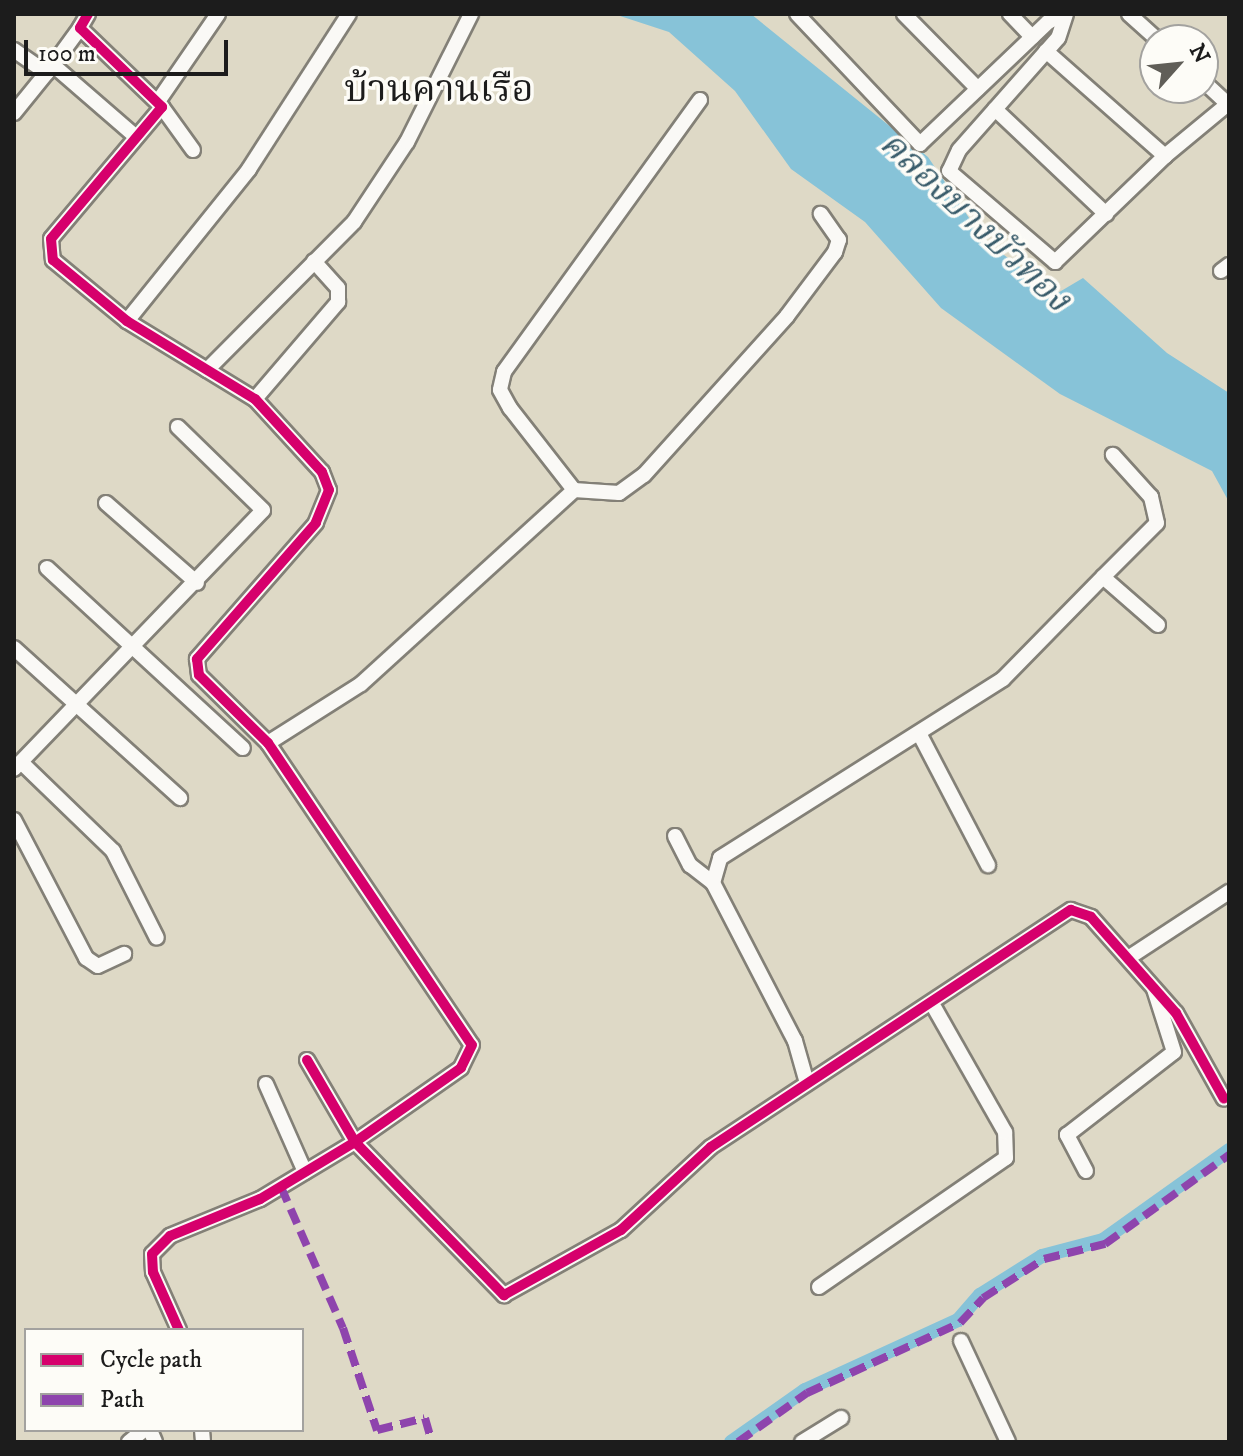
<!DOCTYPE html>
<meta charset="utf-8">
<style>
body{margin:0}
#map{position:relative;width:1243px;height:1456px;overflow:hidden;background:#ded9c6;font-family:"IM FELL DW Pica","Noto Serif Thai",serif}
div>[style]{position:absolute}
.water>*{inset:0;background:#87c3d8}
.canal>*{height:14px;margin:-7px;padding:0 7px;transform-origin:7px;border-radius:7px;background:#87c3d8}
.roads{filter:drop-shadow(2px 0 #838077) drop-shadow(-2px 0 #838077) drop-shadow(0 2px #838077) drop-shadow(0 -2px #838077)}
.minor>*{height:14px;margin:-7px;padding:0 7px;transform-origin:7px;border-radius:7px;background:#faf9f6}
.quiet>*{height:8px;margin-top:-4px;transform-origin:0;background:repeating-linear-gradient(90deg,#8e44ad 0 16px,transparent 0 24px)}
.cycleway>*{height:10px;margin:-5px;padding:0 5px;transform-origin:5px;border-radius:5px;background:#d6006c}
span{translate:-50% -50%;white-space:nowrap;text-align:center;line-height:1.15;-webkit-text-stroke:7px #fdfcf7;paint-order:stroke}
.water-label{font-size:36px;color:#385b6a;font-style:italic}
.quarter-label{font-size:38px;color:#1c1c1c}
.frame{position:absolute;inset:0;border:16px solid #1c1c1c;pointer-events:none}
.legend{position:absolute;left:24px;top:1328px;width:280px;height:104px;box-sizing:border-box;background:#fdfcf7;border:2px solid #a3a29f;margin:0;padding:10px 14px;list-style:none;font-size:24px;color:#1c1c1c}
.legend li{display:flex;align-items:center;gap:16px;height:40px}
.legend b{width:40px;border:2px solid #a3a29f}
.north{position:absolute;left:1139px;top:24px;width:80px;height:80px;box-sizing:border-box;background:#fdfcf7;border:2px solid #a3a29f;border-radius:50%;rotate:63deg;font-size:22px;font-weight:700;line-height:32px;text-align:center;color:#1c1c1c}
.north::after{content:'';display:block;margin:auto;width:28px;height:36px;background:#605e58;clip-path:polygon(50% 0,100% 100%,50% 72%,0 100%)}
.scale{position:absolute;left:24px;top:40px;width:204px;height:36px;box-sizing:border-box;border:4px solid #1c1c1c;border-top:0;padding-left:10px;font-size:24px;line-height:28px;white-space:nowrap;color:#1c1c1c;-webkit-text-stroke:6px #fdfcf7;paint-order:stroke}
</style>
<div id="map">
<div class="water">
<div style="clip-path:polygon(614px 14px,751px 14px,928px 157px,984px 240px,1056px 294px,1083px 278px,1167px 353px,1229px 393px,1229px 502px,1212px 471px,1060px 394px,941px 308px,865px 222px,791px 169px,735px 91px,669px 32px)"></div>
</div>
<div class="canal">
<div style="left:731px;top:1442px;width:90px;rotate:-35.1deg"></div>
<div style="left:805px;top:1390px;width:168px;rotate:-24.6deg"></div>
<div style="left:958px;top:1320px;width:33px;rotate:-49deg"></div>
<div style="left:980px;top:1295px;width:73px;rotate:-32.2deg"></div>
<div style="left:1042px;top:1256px;width:63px;rotate:-14.7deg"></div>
<div style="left:1103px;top:1240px;width:155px;rotate:-35.5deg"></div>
</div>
<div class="roads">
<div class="minor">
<div style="left:88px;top:14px;width:16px;rotate:120deg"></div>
<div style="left:80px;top:28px;width:114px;rotate:43.9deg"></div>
<div style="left:162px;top:107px;width:172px;rotate:130.1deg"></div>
<div style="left:51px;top:239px;width:21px;rotate:85deg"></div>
<div style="left:53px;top:260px;width:96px;rotate:39.5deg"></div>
<div style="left:127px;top:321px;width:150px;rotate:31.4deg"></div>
<div style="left:255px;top:399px;width:99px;rotate:47.5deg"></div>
<div style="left:322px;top:472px;width:19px;rotate:69deg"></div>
<div style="left:329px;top:490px;width:35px;rotate:112deg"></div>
<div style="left:316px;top:523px;width:181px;rotate:131.2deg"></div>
<div style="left:197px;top:659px;width:16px;rotate:83deg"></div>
<div style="left:199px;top:675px;width:97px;rotate:44.6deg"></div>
<div style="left:268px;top:743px;width:364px;rotate:56deg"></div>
<div style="left:472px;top:1045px;width:25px;rotate:116deg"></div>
<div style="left:461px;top:1068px;width:129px;rotate:145.1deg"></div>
<div style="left:355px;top:1142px;width:111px;rotate:149deg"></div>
<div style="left:260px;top:1199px;width:97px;rotate:157.7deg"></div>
<div style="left:170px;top:1236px;width:25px;rotate:135deg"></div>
<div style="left:152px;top:1254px;width:18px;rotate:87deg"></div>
<div style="left:153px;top:1272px;width:64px;rotate:65.9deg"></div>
<div style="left:797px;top:14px;width:179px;rotate:46.6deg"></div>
<div style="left:920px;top:144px;width:177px;rotate:-43.6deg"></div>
<div style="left:1048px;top:22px;width:19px;rotate:-25deg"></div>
<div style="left:904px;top:14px;width:105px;rotate:45.4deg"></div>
<div style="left:1010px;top:14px;width:32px;rotate:46deg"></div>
<div style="left:1066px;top:14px;width:25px;rotate:108deg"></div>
<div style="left:1058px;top:38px;width:149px;rotate:131.5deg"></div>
<div style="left:959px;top:150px;width:23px;rotate:115deg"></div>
<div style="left:949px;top:171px;width:140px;rotate:40.6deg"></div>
<div style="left:1055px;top:262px;width:153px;rotate:-43.9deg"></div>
<div style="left:1129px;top:14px;width:39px;rotate:42deg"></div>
<div style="left:14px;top:50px;width:40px;rotate:34.9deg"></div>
<div style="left:1046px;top:51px;width:159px;rotate:41.4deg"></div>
<div style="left:1165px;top:156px;width:83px;rotate:-39.6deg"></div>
<div style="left:53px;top:65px;width:46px;rotate:-53.9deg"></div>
<div style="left:1203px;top:81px;width:34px;rotate:43deg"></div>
<div style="left:159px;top:100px;width:104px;rotate:-55.5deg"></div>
<div style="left:700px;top:100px;width:335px;rotate:125.8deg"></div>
<div style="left:504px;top:372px;width:18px;rotate:103deg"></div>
<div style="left:500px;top:390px;width:21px;rotate:61deg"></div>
<div style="left:510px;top:408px;width:104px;rotate:52deg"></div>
<div style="left:574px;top:490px;width:45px;rotate:3.8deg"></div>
<div style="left:619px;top:493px;width:31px;rotate:-36deg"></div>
<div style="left:644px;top:475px;width:214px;rotate:-48deg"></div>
<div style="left:787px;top:316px;width:80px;rotate:-53.1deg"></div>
<div style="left:835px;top:252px;width:13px;rotate:-72deg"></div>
<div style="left:839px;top:240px;width:32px;rotate:-125deg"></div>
<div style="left:162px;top:107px;width:53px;rotate:54.2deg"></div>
<div style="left:995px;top:109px;width:153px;rotate:43.4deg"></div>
<div style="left:14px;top:113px;width:62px;rotate:-50.9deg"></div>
<div style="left:53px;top:65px;width:110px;rotate:40.9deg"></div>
<div style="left:1221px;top:271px;width:10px;rotate:-37deg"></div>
<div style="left:127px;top:321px;width:195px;rotate:-51.2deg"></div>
<div style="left:249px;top:169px;width:184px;rotate:-57.2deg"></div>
<div style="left:207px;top:370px;width:209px;rotate:-45.2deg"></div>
<div style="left:354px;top:222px;width:96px;rotate:-56.5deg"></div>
<div style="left:407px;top:142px;width:143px;rotate:-63.4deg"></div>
<div style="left:255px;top:399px;width:128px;rotate:-49.4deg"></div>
<div style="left:338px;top:302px;width:14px;rotate:-90deg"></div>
<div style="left:338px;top:288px;width:36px;rotate:-132deg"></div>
<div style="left:106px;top:503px;width:121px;rotate:41.3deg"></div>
<div style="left:47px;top:568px;width:266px;rotate:42.6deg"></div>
<div style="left:1103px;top:577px;width:76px;rotate:-45deg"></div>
<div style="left:1157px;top:523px;width:27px;rotate:-103deg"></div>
<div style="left:1151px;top:497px;width:57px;rotate:-132.1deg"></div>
<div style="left:14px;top:648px;width:224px;rotate:42.1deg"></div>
<div style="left:920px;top:735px;width:147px;rotate:62.4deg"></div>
<div style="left:268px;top:743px;width:110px;rotate:-32.4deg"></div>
<div style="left:361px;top:684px;width:288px;rotate:-42.3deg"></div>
<div style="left:22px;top:763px;width:127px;rotate:44deg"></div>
<div style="left:113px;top:851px;width:97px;rotate:63.2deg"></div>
<div style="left:14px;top:769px;width:359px;rotate:-46.1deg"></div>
<div style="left:263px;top:510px;width:119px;rotate:-135.7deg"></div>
<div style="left:14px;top:820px;width:156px;rotate:62.4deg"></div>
<div style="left:86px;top:958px;width:14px;rotate:34deg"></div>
<div style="left:98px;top:966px;width:29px;rotate:-25deg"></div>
<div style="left:675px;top:836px;width:33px;rotate:63deg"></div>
<div style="left:690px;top:865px;width:29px;rotate:38deg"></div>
<div style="left:1128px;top:958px;width:121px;rotate:-33.2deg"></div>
<div style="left:307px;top:1060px;width:95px;rotate:59.7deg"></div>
<div style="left:355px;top:1142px;width:214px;rotate:45.8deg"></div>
<div style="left:504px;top:1295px;width:134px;rotate:-29.1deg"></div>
<div style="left:621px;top:1230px;width:122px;rotate:-42.7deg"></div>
<div style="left:711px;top:1147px;width:431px;rotate:-33.4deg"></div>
<div style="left:1071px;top:910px;width:21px;rotate:19deg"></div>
<div style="left:1091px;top:917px;width:128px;rotate:48.5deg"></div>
<div style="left:1176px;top:1013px;width:98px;rotate:60.8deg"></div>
<div style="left:807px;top:1083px;width:44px;rotate:-105.9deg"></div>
<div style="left:795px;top:1041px;width:178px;rotate:-117.4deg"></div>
<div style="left:713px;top:883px;width:26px;rotate:-74deg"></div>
<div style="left:720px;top:858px;width:335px;rotate:-32.3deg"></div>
<div style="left:1003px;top:679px;width:143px;rotate:-45.6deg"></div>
<div style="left:1103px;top:577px;width:73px;rotate:41.1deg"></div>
<div style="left:266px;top:1084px;width:96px;rotate:66.1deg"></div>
<div style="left:1086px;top:1171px;width:41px;rotate:-117.8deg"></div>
<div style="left:1067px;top:1135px;width:135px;rotate:-37.8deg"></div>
<div style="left:1174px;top:1052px;width:66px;rotate:-107.6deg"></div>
<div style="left:819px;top:1287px;width:227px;rotate:-34.6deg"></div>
<div style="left:1006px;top:1158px;width:26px;rotate:-92deg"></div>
<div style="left:1005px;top:1132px;width:146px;rotate:-119.6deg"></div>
<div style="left:961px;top:1341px;width:111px;rotate:65deg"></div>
<div style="left:150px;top:1430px;width:13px;rotate:67deg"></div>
<div style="left:202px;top:1430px;width:12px;rotate:85deg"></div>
<div style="left:129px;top:1442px;width:19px;rotate:-39deg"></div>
<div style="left:802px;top:1442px;width:46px;rotate:-31.6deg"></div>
</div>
</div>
<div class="quiet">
<div style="left:281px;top:1187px;width:154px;rotate:66.3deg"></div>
<div style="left:343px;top:1328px;width:108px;rotate:71.6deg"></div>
<div style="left:377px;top:1430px;width:49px;rotate:-14deg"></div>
<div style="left:425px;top:1418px;width:25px;rotate:74deg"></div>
<div style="left:738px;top:1442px;width:85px;rotate:-35.4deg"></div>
<div style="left:807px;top:1393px;width:168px;rotate:-24.6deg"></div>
<div style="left:960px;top:1323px;width:34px;rotate:-47deg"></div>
<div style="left:983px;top:1298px;width:72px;rotate:-32.6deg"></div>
<div style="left:1044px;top:1259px;width:63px;rotate:-13.8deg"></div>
<div style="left:1105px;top:1244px;width:153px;rotate:-35.7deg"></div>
</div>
<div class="cycleway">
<div style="left:88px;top:14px;width:16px;rotate:120deg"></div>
<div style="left:80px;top:28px;width:114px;rotate:43.9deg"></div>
<div style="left:162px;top:107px;width:172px;rotate:130.1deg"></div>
<div style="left:51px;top:239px;width:21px;rotate:85deg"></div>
<div style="left:53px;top:260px;width:96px;rotate:39.5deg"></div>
<div style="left:127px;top:321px;width:150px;rotate:31.4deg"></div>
<div style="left:255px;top:399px;width:99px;rotate:47.5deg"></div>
<div style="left:322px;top:472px;width:19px;rotate:69deg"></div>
<div style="left:329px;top:490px;width:35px;rotate:112deg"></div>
<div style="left:316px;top:523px;width:181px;rotate:131.2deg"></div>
<div style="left:197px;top:659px;width:16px;rotate:83deg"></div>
<div style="left:199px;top:675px;width:97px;rotate:44.6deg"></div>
<div style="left:268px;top:743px;width:364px;rotate:56deg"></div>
<div style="left:472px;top:1045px;width:25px;rotate:116deg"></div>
<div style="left:461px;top:1068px;width:129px;rotate:145.1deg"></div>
<div style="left:355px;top:1142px;width:111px;rotate:149deg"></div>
<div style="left:260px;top:1199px;width:97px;rotate:157.7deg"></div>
<div style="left:170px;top:1236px;width:25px;rotate:135deg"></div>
<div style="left:152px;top:1254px;width:18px;rotate:87deg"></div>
<div style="left:153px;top:1272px;width:64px;rotate:65.9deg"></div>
<div style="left:307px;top:1060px;width:95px;rotate:59.7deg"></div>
<div style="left:355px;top:1142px;width:214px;rotate:45.8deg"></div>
<div style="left:504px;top:1295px;width:134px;rotate:-29.1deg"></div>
<div style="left:621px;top:1230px;width:122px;rotate:-42.7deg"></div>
<div style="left:711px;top:1147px;width:431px;rotate:-33.4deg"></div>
<div style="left:1071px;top:910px;width:21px;rotate:19deg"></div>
<div style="left:1091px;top:917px;width:128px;rotate:48.5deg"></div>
<div style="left:1176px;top:1013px;width:98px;rotate:60.8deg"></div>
</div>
<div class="water-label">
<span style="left:975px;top:222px;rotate:43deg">คลองบางบัวทอง</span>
</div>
<div class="quarter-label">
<span style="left:439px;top:91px">บ้านคานเรือ</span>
</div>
<div class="frame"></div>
<ul class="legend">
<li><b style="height:10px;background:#d6006c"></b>Cycle path</li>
<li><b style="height:10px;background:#8e44ad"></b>Path</li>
</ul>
<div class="north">N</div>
<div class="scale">100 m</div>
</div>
